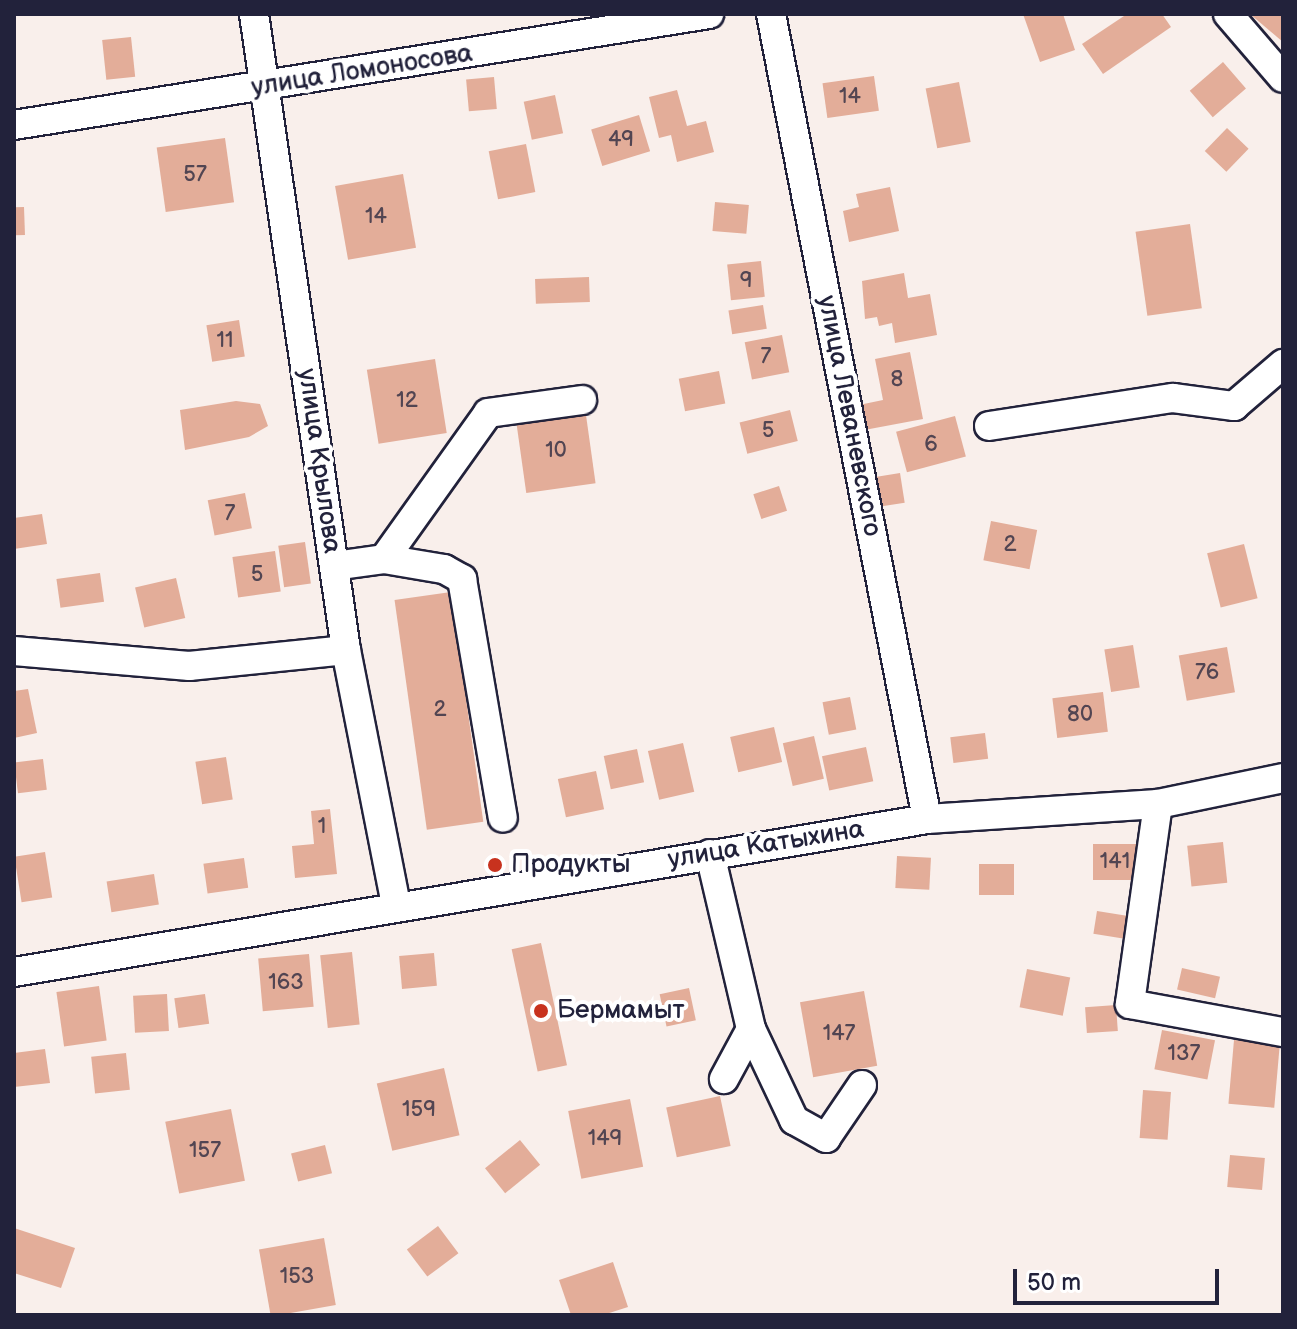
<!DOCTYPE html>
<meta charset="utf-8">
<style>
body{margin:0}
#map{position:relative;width:1297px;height:1329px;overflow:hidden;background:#f9efeb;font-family:"Balsamiq Sans",sans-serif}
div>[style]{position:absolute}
.building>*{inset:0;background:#e3ad99;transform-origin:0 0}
.roads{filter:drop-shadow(2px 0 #22223b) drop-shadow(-2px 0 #22223b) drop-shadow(0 2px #22223b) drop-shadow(0 -2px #22223b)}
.minor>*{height:28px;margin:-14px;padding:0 14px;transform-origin:14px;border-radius:14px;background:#fff}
.dots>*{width:22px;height:22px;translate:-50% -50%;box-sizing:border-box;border:4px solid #fff;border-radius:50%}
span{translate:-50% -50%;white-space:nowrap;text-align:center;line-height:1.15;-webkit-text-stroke:8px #fff;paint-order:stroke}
.number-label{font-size:22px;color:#524552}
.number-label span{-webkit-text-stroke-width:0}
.street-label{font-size:26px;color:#22223b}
.poi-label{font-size:26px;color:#22223b}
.left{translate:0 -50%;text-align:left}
.frame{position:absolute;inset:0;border:16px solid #22223b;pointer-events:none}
.scale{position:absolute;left:1013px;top:1269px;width:206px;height:36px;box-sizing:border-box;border:4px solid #22223b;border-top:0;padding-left:10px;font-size:24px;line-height:28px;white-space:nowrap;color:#22223b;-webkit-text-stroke:6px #fff;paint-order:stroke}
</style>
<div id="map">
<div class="building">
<div style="clip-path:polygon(1023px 14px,1063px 14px,1075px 50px,1040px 62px)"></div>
<div style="clip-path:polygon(1127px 14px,1162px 14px,1171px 27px,1103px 74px,1082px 44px)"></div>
<div style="clip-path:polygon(1250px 14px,1283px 14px,1283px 42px)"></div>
<div style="left:131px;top:37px;width:40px;height:29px;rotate:84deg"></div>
<div style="left:1223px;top:62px;width:35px;height:44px;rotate:49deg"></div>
<div style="left:874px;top:76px;width:35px;height:52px;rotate:82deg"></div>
<div style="left:494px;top:77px;width:32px;height:28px;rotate:85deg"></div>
<div style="left:959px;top:82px;width:61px;height:34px;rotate:79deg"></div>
<div style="clip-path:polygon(677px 90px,687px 126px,706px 121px,714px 152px,677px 162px,671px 135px,659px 138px,649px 97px)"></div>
<div style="left:555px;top:95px;width:39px;height:32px;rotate:78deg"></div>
<div style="left:639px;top:115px;width:38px;height:50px;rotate:73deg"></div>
<div style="left:1227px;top:128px;width:30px;height:32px;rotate:44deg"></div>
<div style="left:225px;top:138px;width:65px;height:69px;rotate:82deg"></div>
<div style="left:526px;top:144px;width:49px;height:38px;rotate:79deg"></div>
<div style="left:403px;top:174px;width:75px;height:69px;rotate:80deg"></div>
<div style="clip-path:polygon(890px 187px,899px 231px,849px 242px,843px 211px,859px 207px,856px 194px)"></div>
<div style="left:715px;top:202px;width:34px;height:29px;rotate:5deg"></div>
<div style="left:24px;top:207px;width:28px;height:10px;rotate:88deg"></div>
<div style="left:1190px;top:224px;width:85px;height:55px;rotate:82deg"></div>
<div style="left:761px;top:261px;width:36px;height:34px;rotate:84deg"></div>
<div style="clip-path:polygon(904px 273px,908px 298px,930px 294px,937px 335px,895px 343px,892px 323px,879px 326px,877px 317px,865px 319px,862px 281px)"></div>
<div style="left:589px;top:277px;width:25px;height:54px;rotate:88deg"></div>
<div style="left:763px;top:305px;width:24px;height:35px;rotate:81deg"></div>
<div style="left:239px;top:320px;width:37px;height:33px;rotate:81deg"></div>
<div style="left:782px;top:335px;width:38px;height:38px;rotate:79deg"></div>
<div style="clip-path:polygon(910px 352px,923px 419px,859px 431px,854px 406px,883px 400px,875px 359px)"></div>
<div style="left:435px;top:359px;width:75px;height:69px;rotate:81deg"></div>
<div style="left:719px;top:371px;width:33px;height:41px;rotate:79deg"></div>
<div style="clip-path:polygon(236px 401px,260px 404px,268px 426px,249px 437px,185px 450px,180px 410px)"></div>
<div style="left:585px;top:408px;width:76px;height:70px;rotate:82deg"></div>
<div style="left:790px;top:410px;width:32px;height:52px;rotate:76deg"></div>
<div style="left:955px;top:416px;width:42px;height:61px;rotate:75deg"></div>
<div style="left:900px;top:473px;width:30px;height:28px;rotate:81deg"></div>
<div style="left:779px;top:486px;width:26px;height:27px;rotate:72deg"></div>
<div style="left:245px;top:493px;width:36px;height:38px;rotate:79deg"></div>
<div style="clip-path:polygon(42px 514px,47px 544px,14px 549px,14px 518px)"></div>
<div style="left:991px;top:521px;width:47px;height:40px;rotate:11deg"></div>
<div style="left:305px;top:542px;width:42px;height:27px;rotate:82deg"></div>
<div style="left:1244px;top:544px;width:56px;height:38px;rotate:76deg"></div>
<div style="left:275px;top:551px;width:41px;height:43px;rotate:82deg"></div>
<div style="left:100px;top:573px;width:29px;height:44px;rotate:82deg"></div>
<div style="left:176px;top:578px;width:41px;height:42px;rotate:77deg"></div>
<div style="left:451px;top:592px;width:232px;height:57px;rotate:82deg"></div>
<div style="left:1133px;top:645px;width:43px;height:29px;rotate:81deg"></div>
<div style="left:1227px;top:647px;width:46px;height:49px;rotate:80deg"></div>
<div style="clip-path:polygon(28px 689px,37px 733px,14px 738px,14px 691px)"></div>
<div style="left:1103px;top:692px;width:40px;height:51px;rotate:83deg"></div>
<div style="left:850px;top:697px;width:33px;height:28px;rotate:79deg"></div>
<div style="left:774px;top:727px;width:36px;height:45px;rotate:77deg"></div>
<div style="left:985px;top:733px;width:26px;height:35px;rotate:83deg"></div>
<div style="left:814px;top:736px;width:44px;height:32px;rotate:77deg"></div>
<div style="left:683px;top:743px;width:50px;height:36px;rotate:77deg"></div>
<div style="left:866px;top:747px;width:35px;height:45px;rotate:78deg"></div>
<div style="left:637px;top:749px;width:34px;height:34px;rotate:78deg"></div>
<div style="left:226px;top:757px;width:43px;height:31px;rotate:81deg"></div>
<div style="left:43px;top:759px;width:31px;height:29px;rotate:83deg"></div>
<div style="left:596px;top:771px;width:39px;height:39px;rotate:78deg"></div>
<div style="clip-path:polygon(330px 809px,337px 874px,295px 878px,292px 846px,314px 844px,311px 811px)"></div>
<div style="left:1223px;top:842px;width:41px;height:36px;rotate:84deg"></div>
<div style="left:1093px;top:844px;width:44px;height:36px"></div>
<div style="left:45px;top:852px;width:46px;height:31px;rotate:81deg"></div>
<div style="left:897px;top:856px;width:34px;height:32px;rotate:3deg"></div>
<div style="left:244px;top:858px;width:30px;height:41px;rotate:82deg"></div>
<div style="left:499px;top:858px;width:13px;height:11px;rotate:81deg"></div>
<div style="left:979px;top:864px;width:35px;height:31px"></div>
<div style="left:154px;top:874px;width:31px;height:48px;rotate:81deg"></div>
<div style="left:1097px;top:911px;width:30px;height:23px;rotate:9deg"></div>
<div style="left:541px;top:943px;width:125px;height:30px;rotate:78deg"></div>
<div style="left:352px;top:952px;width:73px;height:32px;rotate:84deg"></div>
<div style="left:434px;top:953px;width:33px;height:35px;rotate:85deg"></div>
<div style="left:309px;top:954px;width:53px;height:51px;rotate:85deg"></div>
<div style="left:1182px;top:968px;width:39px;height:22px;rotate:13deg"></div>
<div style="left:1027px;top:969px;width:44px;height:39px;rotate:11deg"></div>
<div style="left:99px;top:986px;width:55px;height:43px;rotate:82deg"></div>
<div style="left:689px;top:988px;width:33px;height:30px;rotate:78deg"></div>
<div style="left:864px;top:991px;width:76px;height:65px;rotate:80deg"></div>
<div style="left:167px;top:994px;width:37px;height:34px;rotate:87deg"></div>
<div style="left:205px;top:994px;width:30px;height:31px;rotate:82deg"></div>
<div style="left:1116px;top:1005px;width:26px;height:31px;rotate:86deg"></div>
<div style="left:1162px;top:1030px;width:54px;height:40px;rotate:11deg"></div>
<div style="left:1234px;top:1040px;width:46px;height:64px;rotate:5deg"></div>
<div style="clip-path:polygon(45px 1049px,50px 1083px,14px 1087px,14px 1053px)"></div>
<div style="left:126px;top:1053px;width:37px;height:35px;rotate:84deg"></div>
<div style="left:444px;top:1068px;width:69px;height:69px;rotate:77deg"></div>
<div style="left:1143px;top:1090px;width:28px;height:48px;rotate:4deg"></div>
<div style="left:720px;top:1096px;width:51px;height:55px;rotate:78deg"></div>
<div style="left:630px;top:1099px;width:69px;height:63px;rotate:79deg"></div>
<div style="left:231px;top:1109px;width:73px;height:67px;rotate:79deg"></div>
<div style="left:520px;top:1140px;width:32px;height:45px;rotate:51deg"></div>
<div style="left:325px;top:1145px;width:29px;height:35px;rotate:76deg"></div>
<div style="left:1230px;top:1155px;width:35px;height:32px;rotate:5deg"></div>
<div style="left:438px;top:1226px;width:34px;height:39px;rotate:53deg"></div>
<div style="clip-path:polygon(14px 1228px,75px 1248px,61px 1288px,14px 1273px)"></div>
<div style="left:324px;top:1238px;width:68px;height:66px;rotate:80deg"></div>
<div style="clip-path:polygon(613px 1262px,628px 1307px,603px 1315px,571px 1315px,559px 1280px)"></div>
</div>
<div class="roads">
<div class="minor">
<div style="left:254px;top:14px;width:643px;rotate:81.77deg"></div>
<div style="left:346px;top:650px;width:261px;rotate:78.9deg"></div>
<div style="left:771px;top:14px;width:820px;rotate:79.03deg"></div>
<div style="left:1228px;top:14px;width:84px;rotate:49.3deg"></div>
<div style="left:14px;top:125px;width:704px;rotate:-9.07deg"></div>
<div style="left:989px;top:426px;width:186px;rotate:-8.7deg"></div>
<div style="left:1173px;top:398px;width:62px;rotate:7.5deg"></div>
<div style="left:1234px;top:406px;width:65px;rotate:-40.6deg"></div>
<div style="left:384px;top:559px;width:179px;rotate:-54.5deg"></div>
<div style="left:488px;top:413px;width:95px;rotate:-7.9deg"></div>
<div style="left:334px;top:566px;width:50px;rotate:-8deg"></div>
<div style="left:384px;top:559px;width:61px;rotate:9.5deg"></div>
<div style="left:444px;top:569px;width:21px;rotate:29deg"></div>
<div style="left:462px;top:579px;width:242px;rotate:80.3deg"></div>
<div style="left:14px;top:651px;width:176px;rotate:4.9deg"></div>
<div style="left:189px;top:666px;width:158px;rotate:-5.8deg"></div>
<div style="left:1158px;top:804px;width:202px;rotate:98deg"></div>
<div style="left:1130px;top:1004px;width:156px;rotate:10.4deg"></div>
<div style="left:710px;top:854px;width:180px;rotate:76.8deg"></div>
<div style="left:751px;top:1029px;width:57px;rotate:118.4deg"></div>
<div style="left:14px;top:972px;width:926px;rotate:-9.51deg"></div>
<div style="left:927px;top:819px;width:231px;rotate:-3.7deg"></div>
<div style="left:1158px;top:804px;width:128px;rotate:-11.7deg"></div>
<div style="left:751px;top:1029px;width:101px;rotate:64.7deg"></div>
<div style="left:794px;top:1120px;width:37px;rotate:29deg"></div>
<div style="left:826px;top:1138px;width:64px;rotate:-55.8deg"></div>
</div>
</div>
<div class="dots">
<div style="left:495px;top:865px;background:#c8321e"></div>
<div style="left:541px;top:1011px;background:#c8321e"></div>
</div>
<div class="number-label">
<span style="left:850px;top:97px">14</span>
<span style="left:621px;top:140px">49</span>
<span style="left:195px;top:175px">57</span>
<span style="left:376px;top:217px">14</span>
<span style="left:746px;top:281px">9</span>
<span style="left:225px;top:341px">11</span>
<span style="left:766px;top:357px">7</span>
<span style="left:897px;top:380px">8</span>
<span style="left:407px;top:401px">12</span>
<span style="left:768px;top:431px">5</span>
<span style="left:931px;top:445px">6</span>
<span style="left:556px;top:451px">10</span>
<span style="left:230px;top:514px">7</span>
<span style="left:1010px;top:545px">2</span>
<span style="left:257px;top:575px">5</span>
<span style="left:1207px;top:673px">76</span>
<span style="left:440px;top:710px">2</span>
<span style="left:1080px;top:715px">80</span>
<span style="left:322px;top:827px">1</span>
<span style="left:1115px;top:862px">141</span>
<span style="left:286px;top:983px">163</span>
<span style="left:839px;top:1034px">147</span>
<span style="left:1184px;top:1054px">137</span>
<span style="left:419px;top:1110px">159</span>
<span style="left:605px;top:1139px">149</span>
<span style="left:205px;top:1151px">157</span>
<span style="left:297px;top:1277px">153</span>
</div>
<div class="street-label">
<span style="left:362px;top:71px;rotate:-9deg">улица Ломоносова</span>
<span style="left:849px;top:416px;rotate:79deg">улица Леваневского</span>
<span style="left:319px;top:461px;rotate:82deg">улица Крылова</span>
<span style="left:766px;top:845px;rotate:-9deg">улица Катыхина</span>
</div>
<div class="poi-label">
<span class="left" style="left:511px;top:865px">Продукты</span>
<span class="left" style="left:557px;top:1011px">Бермамыт</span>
</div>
<div class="frame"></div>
<div class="scale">50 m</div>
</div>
